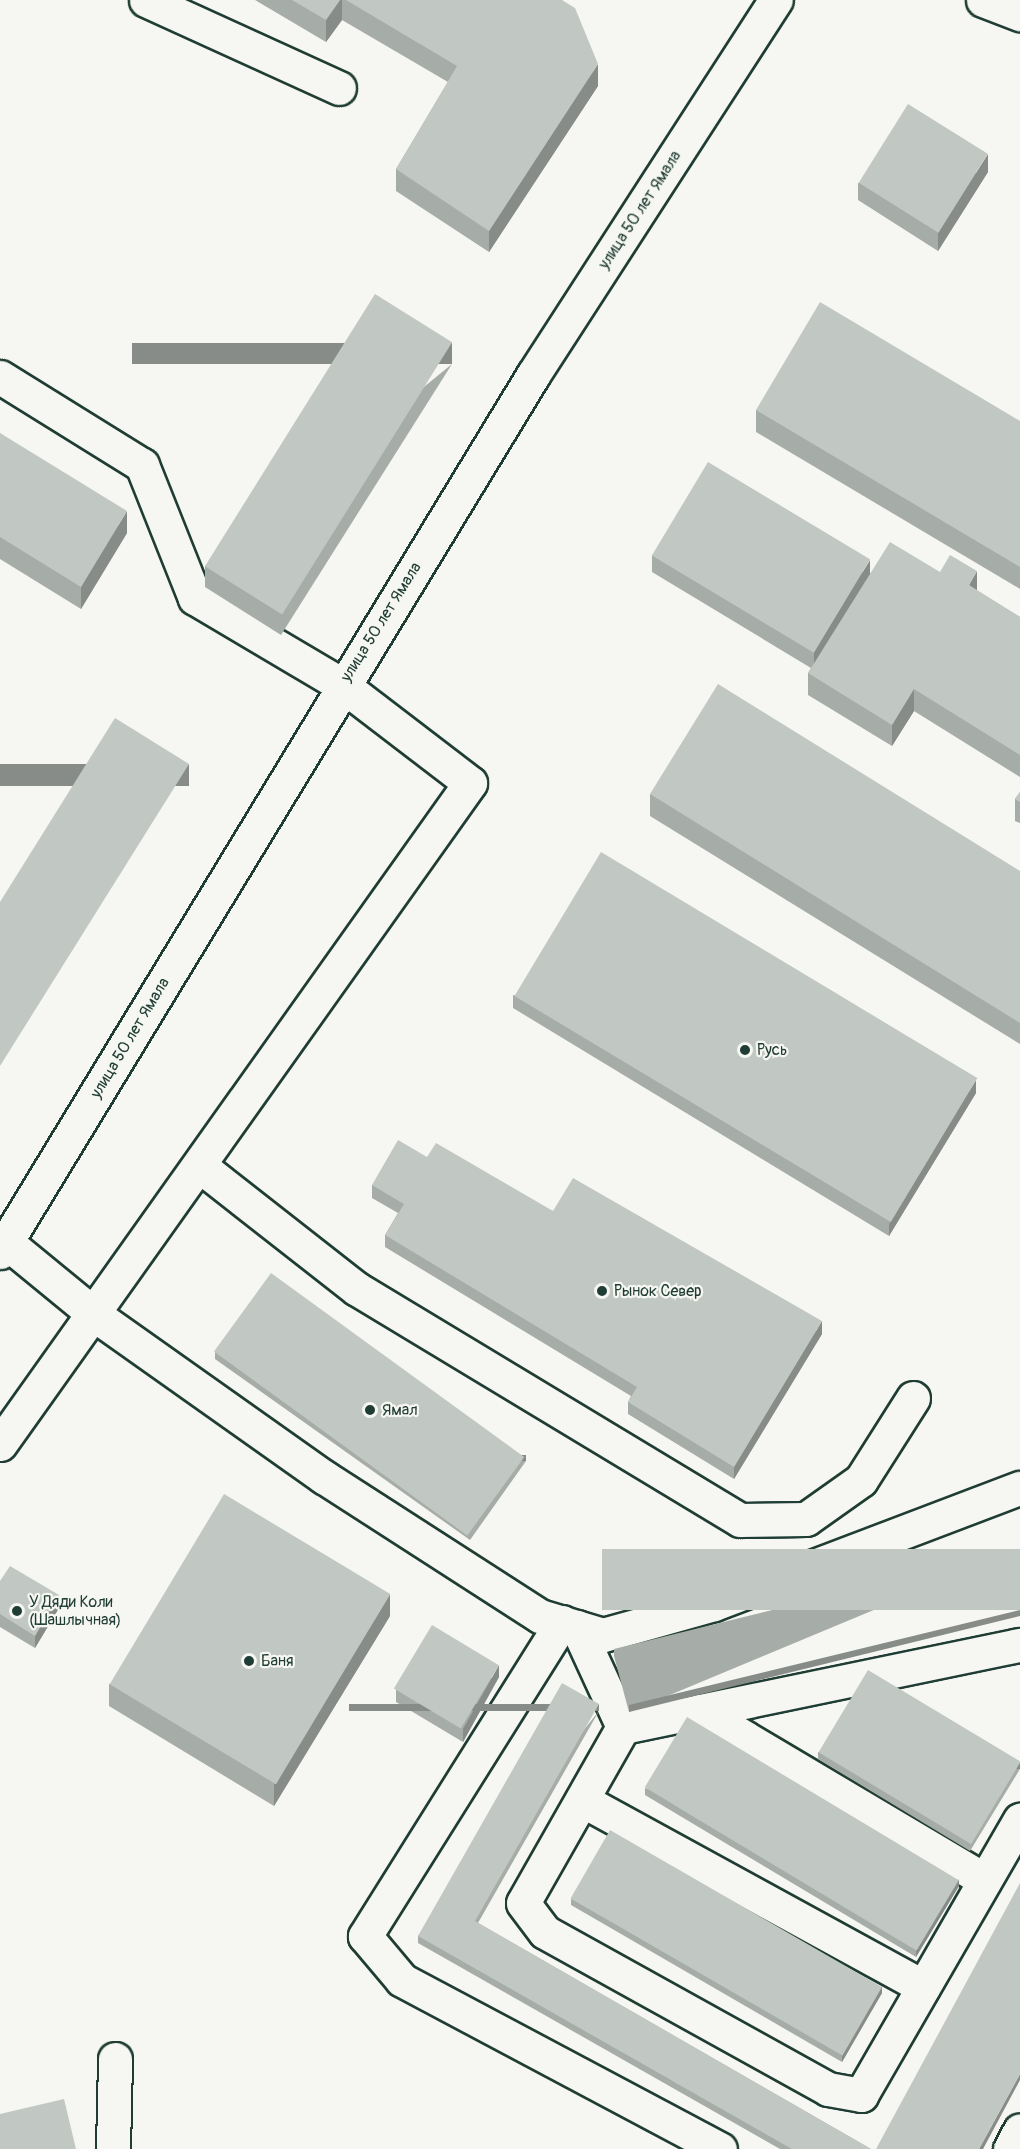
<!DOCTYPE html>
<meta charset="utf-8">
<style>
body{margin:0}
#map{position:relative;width:1020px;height:2149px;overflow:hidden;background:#f6f6f2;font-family:Pangolin,sans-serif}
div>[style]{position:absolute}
.roads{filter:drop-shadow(2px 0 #1f3d34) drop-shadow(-2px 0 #1f3d34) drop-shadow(0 2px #1f3d34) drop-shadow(0 -2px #1f3d34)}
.minor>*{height:33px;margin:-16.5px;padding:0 16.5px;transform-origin:16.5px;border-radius:16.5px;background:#f6f6f2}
.major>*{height:33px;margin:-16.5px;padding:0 16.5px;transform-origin:16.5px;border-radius:16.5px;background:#f6f6f2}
.wall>*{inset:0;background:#a6aca8}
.shaded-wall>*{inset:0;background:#878c88;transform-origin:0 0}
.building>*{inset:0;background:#c1c8c3;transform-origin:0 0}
.dots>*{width:16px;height:16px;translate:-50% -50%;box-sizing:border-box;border:3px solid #f6f6f2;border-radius:50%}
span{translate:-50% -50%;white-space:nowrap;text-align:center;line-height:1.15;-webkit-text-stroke:4.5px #f6f6f2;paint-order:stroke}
.street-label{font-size:16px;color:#1f3d34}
.poi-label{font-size:16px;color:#1f3d34}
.left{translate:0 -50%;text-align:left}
</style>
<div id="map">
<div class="roads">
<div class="minor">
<div style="left:146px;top:0;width:212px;rotate:24.5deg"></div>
<div style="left:0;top:377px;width:167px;rotate:31.8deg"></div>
<div style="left:142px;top:465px;width:143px;rotate:68.3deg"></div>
<div style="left:195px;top:598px;width:171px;rotate:30.6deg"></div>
<div style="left:342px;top:685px;width:161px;rotate:37.4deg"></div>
<div style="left:470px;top:783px;width:811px;rotate:125.41deg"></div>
<div style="left:200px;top:1166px;width:199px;rotate:38.1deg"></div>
<div style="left:357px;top:1289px;width:447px;rotate:31.1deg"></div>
<div style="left:740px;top:1520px;width:66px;rotate:-0.9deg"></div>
<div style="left:806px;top:1519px;width:67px;rotate:-35.3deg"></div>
<div style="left:861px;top:1480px;width:97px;rotate:-57.6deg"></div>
<div style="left:0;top:1237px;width:123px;rotate:39.4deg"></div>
<div style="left:95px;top:1315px;width:281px;rotate:35.3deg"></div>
<div style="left:324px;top:1477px;width:257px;rotate:32.8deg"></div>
<div style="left:540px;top:1616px;width:66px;rotate:16.8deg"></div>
<div style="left:603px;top:1635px;width:115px;rotate:-15.6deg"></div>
<div style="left:714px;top:1604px;width:327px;rotate:-20.8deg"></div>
<div style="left:0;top:1252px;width:1026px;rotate:-58.71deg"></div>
<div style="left:533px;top:375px;width:447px;rotate:-57.1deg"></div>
<div style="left:562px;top:1622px;width:371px;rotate:122.1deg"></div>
<div style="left:365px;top:1936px;width:57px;rotate:49.9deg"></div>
<div style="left:402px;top:1980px;width:360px;rotate:28deg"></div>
<div style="left:577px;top:1627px;width:110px;rotate:65.3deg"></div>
<div style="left:623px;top:1727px;width:405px;rotate:-11.7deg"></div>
<div style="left:700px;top:1711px;width:331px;rotate:30.7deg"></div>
<div style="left:623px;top:1727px;width:202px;rotate:119.6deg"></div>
<div style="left:523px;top:1903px;width:36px;rotate:53deg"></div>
<div style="left:545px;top:1932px;width:324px;rotate:29deg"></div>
<div style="left:828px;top:2089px;width:34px;rotate:10deg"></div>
<div style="left:861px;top:2095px;width:318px;rotate:-60deg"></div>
<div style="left:582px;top:1800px;width:389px;rotate:28.7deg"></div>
<div style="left:113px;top:2149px;width:90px;rotate:-88.7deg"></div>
<div style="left:1010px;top:2149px;width:21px;rotate:-62deg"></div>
</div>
<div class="major">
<div style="left:983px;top:0;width:40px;rotate:21deg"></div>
</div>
</div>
<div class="wall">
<div style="clip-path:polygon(255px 0,562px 0,598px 86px,489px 252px,396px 191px,396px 169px,448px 82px,342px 20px,326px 42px)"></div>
<div style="clip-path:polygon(988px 172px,938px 251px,858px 200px,858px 183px)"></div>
<div style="clip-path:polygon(452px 364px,281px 635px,205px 587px,205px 566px)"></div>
<div style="clip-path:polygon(756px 410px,1020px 421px,1020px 589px,756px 432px)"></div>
<div style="clip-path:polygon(0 433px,127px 533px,81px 609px,0 559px)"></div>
<div style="clip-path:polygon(652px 555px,870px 573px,940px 572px,977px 591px,1020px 617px,1020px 777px,914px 711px,892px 746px,808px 695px,808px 673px,811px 668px,652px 572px)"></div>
<div style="clip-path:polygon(1020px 792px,1020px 823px,1015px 821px,1015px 799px)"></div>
<div style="clip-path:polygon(650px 794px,1020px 871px,1020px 1044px,650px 816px)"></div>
<div style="clip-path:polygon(513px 995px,976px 1093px,889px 1236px,513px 1008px)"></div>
<div style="clip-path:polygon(427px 1157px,553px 1211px,822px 1334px,734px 1479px,628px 1414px,628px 1402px,631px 1396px,385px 1247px,385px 1235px,398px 1213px,372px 1198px,372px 1185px)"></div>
<div style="clip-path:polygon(215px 1352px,526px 1461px,470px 1540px,215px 1359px)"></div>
<div style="clip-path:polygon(1020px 1549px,629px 1712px,614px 1656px,614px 1649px)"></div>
<div style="clip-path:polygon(0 1581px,59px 1608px,35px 1648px,0 1627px)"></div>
<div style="clip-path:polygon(390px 1616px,274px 1806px,109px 1706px,109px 1684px)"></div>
<div style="clip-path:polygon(499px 1677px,463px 1742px,396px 1702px,396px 1690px)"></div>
<div style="clip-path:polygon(599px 1711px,478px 1923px,871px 2149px,780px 2149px,418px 1943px,418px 1936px)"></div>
<div style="clip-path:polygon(818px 1752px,1020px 1769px,970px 1851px,818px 1759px)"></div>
<div style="clip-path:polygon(645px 1788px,959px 1886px,916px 1957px,645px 1795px)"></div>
<div style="clip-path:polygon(571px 1899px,882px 1993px,842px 2062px,571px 1905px)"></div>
</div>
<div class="shaded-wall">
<div style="clip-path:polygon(340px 0,342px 0,342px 20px,326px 42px,326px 20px)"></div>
<div style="clip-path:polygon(598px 64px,598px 86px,489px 252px,489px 231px)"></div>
<div style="clip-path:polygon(988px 154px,988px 172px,938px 251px,938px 233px)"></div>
<div style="left:452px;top:343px;width:21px;height:320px;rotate:90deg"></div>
<div style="clip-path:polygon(127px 511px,127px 533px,81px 609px,81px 587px)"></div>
<div style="clip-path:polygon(870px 560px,870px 578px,814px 670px,814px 652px)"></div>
<div style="clip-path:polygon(977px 571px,977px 593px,969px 585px)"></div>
<div style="clip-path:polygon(914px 689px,914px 711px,892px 746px,892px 725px)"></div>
<div style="left:189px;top:764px;width:22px;height:356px;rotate:90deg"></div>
<div style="clip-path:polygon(976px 1080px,976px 1093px,889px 1236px,889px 1224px)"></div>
<div style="clip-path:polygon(822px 1321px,822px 1334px,734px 1479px,734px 1467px)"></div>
<div style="left:526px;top:1455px;width:6px;height:97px;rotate:90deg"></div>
<div style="clip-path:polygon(390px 1594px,390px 1616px,274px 1806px,274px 1785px)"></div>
<div style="clip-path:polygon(59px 1595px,59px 1608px,35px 1648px,35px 1636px)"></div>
<div style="clip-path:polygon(1020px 1610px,1020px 1616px,629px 1712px,629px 1705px)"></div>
<div style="clip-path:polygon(499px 1665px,499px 1677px,463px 1742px,463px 1729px)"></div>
<div style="left:599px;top:1704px;width:7px;height:250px;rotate:90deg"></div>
<div style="left:1020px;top:1762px;width:7px;height:96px;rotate:90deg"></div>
<div style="clip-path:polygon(959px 1879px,959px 1886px,916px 1957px,916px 1951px)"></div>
<div style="clip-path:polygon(882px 1986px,882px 1993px,842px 2062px,842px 2056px)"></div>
<div style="clip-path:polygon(1020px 2074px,1020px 2080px,983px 2149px,979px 2149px)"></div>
</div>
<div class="building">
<div style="clip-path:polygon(292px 0,340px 0,326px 20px)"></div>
<div style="clip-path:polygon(346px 0,562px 0,575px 8px,598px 64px,489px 231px,396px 169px,457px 66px)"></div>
<div style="left:908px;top:104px;width:94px;height:93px;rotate:32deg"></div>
<div style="left:375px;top:294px;width:91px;height:321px;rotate:32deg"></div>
<div style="clip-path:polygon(820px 302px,1020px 421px,1020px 567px,756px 410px)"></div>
<div style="clip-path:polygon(0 433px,127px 511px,81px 587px,0 537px)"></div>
<div style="left:708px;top:462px;width:189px;height:109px;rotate:31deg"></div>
<div style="clip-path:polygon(890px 542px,940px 572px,950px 555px,977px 571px,969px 585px,1020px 617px,1020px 755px,914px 689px,892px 725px,808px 673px)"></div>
<div style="clip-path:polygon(718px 684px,1020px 871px,1020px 1023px,650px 794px)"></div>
<div style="clip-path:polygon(115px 718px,189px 764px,0 1066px,0 902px)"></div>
<div style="clip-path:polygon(1020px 792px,1020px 802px,1015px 799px)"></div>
<div style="left:601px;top:852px;width:439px;height:168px;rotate:31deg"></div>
<div style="clip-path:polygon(398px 1140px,427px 1157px,436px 1143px,553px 1211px,573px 1178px,822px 1321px,734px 1467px,628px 1402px,637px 1387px,385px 1235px,404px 1204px,372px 1185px)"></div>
<div style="left:271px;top:1273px;width:313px;height:97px;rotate:36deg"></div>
<div style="left:224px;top:1494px;width:194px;height:222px;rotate:31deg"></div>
<div style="left:1020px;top:1549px;width:61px;height:418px;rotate:90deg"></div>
<div style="clip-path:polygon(10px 1566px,59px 1595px,35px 1636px,0 1614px,0 1581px)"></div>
<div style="left:432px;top:1625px;width:78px;height:74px;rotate:31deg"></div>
<div style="left:868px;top:1670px;width:178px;height:96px;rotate:31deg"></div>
<div style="clip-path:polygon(562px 1683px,599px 1704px,475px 1921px,871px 2149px,792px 2149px,418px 1936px)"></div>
<div style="left:687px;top:1717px;width:317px;height:82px;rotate:31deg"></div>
<div style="left:610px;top:1830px;width:314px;height:79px;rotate:30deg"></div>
<div style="clip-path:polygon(1020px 1883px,1020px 2074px,979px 2149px,876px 2149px)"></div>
<div style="clip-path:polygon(64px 2099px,76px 2149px,0 2149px,0 2114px)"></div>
</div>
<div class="dots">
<div style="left:745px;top:1050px;background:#1f3d34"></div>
<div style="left:602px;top:1291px;background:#1f3d34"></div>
<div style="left:370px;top:1410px;background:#1f3d34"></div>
<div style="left:17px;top:1611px;background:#1f3d34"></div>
<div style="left:249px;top:1661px;background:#1f3d34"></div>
</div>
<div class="street-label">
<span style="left:640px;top:210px;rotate:-57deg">улица 50 лет Ямала</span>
<span style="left:381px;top:622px;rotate:-58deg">улица 50 лет Ямала</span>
<span style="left:130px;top:1038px;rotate:-59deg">улица 50 лет Ямала</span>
</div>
<div class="poi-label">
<span class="left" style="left:757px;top:1050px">Русь</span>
<span class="left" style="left:614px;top:1291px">Рынок Север</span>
<span class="left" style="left:382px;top:1410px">Ямал</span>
<span class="left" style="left:29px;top:1611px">У Дяди Коли<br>(Шашлычная)</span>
<span class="left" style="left:261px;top:1661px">Баня</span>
</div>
</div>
